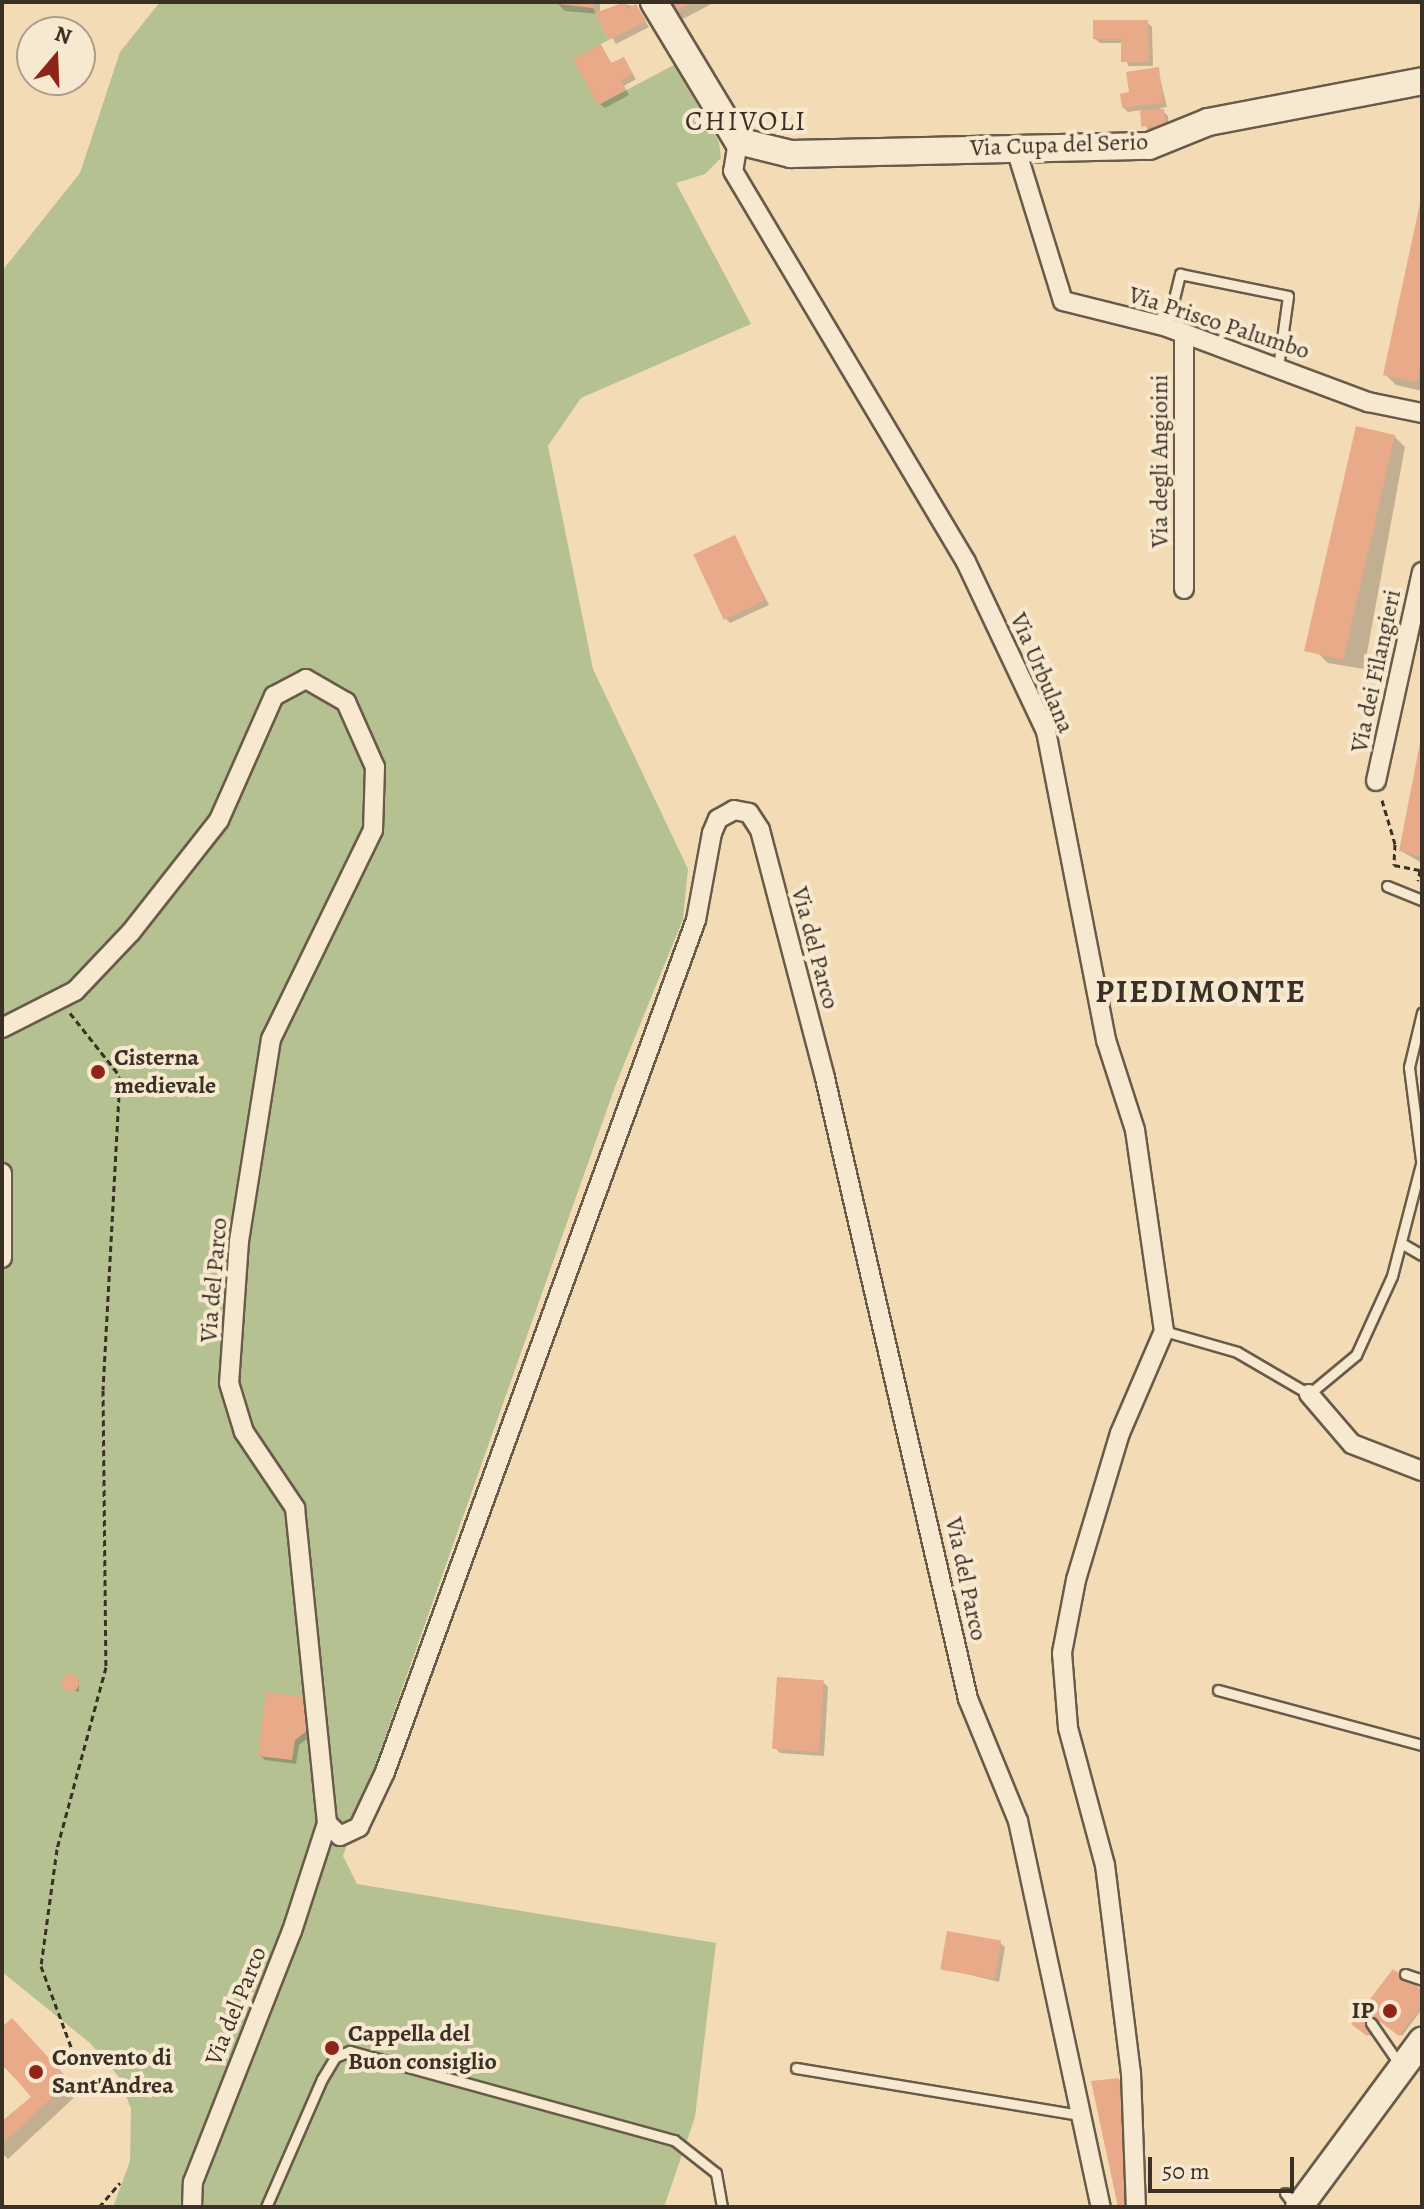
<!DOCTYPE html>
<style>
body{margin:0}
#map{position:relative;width:1424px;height:2209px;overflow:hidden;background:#f3dbb6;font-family:Alegreya,serif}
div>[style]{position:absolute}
.green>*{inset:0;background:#b6c191}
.shadow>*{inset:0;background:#0003}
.building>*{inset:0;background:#e9aa8a;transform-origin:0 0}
.round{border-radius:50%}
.path>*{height:3px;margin-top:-1.5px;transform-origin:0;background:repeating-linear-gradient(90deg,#3a3025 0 6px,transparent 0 10px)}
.roads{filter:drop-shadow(2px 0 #685b49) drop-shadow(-2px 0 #685b49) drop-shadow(0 2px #685b49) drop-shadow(0 -2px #685b49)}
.lane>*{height:9px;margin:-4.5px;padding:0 4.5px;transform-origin:4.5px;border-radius:4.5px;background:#f7e8d0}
.street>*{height:18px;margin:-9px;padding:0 9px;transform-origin:9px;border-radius:9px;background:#f7e8d0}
.secondary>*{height:26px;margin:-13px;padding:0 13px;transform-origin:13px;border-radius:13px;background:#f7e8d0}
.dots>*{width:22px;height:22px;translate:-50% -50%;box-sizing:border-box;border:4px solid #f7e8d0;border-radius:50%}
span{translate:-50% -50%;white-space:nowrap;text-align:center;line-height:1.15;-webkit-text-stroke:8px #f7e8d0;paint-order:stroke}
.street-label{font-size:24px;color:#3a3025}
.poi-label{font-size:24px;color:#3a3025;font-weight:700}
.left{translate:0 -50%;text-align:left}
.right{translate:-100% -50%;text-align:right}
.quarter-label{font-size:28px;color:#3a3025;letter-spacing:2px}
.district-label{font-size:32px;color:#3a3025;font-weight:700;letter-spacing:2px}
.frame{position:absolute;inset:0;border:4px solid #3a3025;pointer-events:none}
.north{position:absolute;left:16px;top:16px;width:80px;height:80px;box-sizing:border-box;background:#f7e8d0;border:2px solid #ab9e8c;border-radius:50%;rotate:19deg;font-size:22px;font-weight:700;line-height:32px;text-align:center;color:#3a3025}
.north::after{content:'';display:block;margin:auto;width:28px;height:36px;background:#8f2418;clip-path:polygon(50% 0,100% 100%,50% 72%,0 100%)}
.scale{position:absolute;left:1148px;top:2157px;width:146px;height:36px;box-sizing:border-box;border:4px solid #3a3025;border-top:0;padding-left:10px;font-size:24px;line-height:28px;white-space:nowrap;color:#3a3025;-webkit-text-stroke:6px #f7e8d0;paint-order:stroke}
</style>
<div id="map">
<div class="green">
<div style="clip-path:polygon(160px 2px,556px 2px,593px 8px,609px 40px,601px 44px,598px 105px,674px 65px,719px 142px,721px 158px,705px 174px,676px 183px,751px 324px,581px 398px,548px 446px,593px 669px,688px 869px,683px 919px,616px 1084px,343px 1856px,357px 1884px,716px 1943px,695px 2117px,664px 2207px,113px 2207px,130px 2161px,131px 2109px,119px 2077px,90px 2043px,2px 1972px,2px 271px,80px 173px,120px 52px)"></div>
</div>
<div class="shadow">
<div style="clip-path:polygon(600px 2px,600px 13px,624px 4px,636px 7px,649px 27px,616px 44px,599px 14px,565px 11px,557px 3px)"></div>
<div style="clip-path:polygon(670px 2px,715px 2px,683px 19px)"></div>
<div style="clip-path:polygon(1147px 22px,1152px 27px,1153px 66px,1128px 66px,1123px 43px,1100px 43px,1095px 39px)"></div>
<div style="clip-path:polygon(601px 47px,613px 65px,623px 59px,636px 79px,624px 86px,629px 95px,605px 108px,600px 104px)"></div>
<div style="clip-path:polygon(1158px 70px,1167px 107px,1160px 108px,1168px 116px,1169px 129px,1148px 131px,1142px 110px,1128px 112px,1123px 107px)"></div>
<div style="clip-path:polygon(1422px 197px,1422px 391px,1396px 385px,1385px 374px)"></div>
<div style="clip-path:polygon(1394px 436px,1405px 447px,1364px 669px,1328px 663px,1317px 652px)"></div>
<div style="clip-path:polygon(735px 538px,769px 605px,730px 623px,725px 618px)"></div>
<div style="clip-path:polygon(1422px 741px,1422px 863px,1401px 851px)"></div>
<div style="clip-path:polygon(65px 1675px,79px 1680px,79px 1692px,63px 1686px)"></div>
<div style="clip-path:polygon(823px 1682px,828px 1687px,824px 1756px,780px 1753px,775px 1748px)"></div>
<div style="clip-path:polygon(310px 1700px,311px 1736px,299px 1745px,296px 1764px,265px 1760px,260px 1755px)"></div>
<div style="clip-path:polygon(1000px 1943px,1005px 1947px,999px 1982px,942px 1968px)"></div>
<div style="clip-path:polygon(1422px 1993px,1422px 2009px,1402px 2036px,1381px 2021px,1370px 2036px,1354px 2024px)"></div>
<div style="clip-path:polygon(2px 2030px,22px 2031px,79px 2093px,8px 2159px,2px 2153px,2px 2124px,34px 2097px,2px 2065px)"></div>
<div style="clip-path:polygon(1119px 2080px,1135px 2097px,1120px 2207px)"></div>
</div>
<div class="building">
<div style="clip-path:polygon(558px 2px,593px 2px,593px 8px,558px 4px)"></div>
<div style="clip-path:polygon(625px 2px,626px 9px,636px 4px,646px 21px,609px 40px,595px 13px)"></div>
<div style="clip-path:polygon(668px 2px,693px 2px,673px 12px)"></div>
<div style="clip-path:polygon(1093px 20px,1148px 20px,1149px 62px,1121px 62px,1121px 39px,1093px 39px)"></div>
<div style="clip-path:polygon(601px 44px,611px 63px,624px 57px,633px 74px,621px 81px,626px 90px,598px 105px,573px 59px)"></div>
<div style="clip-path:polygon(1159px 67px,1163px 103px,1122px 108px,1120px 94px,1129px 92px,1126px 72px)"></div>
<div style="left:1164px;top:109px;width:16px;height:24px;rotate:86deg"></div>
<div style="clip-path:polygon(1422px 194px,1422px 361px,1417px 382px,1383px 375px)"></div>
<div style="left:1356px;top:426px;width:40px;height:231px;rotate:13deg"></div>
<div style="left:735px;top:535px;width:72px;height:46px;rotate:65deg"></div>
<div style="clip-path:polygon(1421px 738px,1422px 738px,1422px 856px,1399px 851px)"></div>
<div class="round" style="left:61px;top:1674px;width:18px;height:18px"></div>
<div style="left:777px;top:1677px;width:47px;height:72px;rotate:4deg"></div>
<div style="clip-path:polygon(266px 1692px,311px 1698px,307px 1731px,295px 1740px,292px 1760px,258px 1756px)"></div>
<div style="left:947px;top:1931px;width:55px;height:39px;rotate:10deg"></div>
<div style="clip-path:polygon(1393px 1969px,1422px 1990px,1422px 2005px,1399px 2036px,1379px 2021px,1367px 2036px,1351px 2024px)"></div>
<div style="clip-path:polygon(12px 2018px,70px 2081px,2px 2144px,2px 2121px,31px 2097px,2px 2063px,2px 2027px)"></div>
<div style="clip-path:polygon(1119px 2078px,1129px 2207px,1118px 2207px,1091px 2081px)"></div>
</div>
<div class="path">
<div style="left:1382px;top:800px;width:46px;rotate:73.5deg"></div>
<div style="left:1395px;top:844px;width:21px;rotate:93deg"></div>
<div style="left:1394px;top:865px;width:26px;rotate:11deg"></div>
<div style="left:1420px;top:870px;width:11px;rotate:100deg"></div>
<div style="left:70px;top:1013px;width:80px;rotate:51.6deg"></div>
<div style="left:120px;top:1076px;width:314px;rotate:93.1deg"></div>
<div style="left:103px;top:1390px;width:277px;rotate:89.4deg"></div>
<div style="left:106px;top:1667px;width:188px;rotate:105.1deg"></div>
<div style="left:57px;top:1849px;width:118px;rotate:97.8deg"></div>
<div style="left:41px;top:1966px;width:109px;rotate:69.6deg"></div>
<div style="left:99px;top:2207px;width:32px;rotate:-49deg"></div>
</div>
<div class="roads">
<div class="lane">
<div style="left:1167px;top:327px;width:55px;rotate:-76.2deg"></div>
<div style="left:1180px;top:274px;width:110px;rotate:11.5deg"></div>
<div style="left:1288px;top:296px;width:72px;rotate:98deg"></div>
<div style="left:1387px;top:886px;width:38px;rotate:22deg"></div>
<div style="left:1421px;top:1160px;width:94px;rotate:-97.4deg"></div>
<div style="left:1409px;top:1067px;width:56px;rotate:-76.5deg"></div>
<div style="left:1401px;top:1243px;width:24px;rotate:30deg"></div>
<div style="left:1164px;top:1331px;width:76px;rotate:16deg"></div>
<div style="left:1237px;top:1352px;width:83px;rotate:30.3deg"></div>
<div style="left:1309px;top:1394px;width:61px;rotate:-39.7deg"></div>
<div style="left:1356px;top:1355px;width:87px;rotate:-65.5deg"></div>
<div style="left:1392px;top:1276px;width:120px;rotate:-75.5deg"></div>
<div style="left:1218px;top:1690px;width:211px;rotate:15.1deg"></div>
<div style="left:1405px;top:1974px;width:18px;rotate:19deg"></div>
<div style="left:1371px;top:2023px;width:51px;rotate:55.4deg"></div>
<div style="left:796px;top:2068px;width:289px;rotate:9.4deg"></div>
<div style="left:1285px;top:2193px;width:18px;rotate:52deg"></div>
<div style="left:266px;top:2207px;width:140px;rotate:-66.4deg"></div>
<div style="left:322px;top:2079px;width:26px;rotate:-59deg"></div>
<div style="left:335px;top:2057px;width:16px;rotate:-22deg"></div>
<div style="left:350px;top:2051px;width:336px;rotate:15.4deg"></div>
<div style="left:674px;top:2140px;width:53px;rotate:38.2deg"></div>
<div style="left:716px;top:2173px;width:35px;rotate:80deg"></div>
</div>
<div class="street">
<div style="left:738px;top:141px;width:30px;rotate:99deg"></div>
<div style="left:733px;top:171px;width:455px;rotate:59.2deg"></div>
<div style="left:966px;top:562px;width:187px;rotate:64.7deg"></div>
<div style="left:1046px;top:731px;width:315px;rotate:79deg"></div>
<div style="left:1106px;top:1040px;width:95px;rotate:72.1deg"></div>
<div style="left:1135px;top:1130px;width:203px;rotate:81.8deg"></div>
<div style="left:1164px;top:1331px;width:111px;rotate:113.3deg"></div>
<div style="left:1120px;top:1433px;width:153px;rotate:106.7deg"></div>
<div style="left:1076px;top:1580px;width:74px;rotate:100.9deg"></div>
<div style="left:1062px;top:1653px;width:75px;rotate:85.4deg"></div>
<div style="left:1068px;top:1728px;width:142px;rotate:74.9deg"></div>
<div style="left:1105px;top:1865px;width:210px;rotate:82.9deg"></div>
<div style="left:1131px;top:2073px;width:134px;rotate:87.9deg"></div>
<div style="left:1015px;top:146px;width:162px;rotate:72.8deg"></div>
<div style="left:1063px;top:301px;width:107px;rotate:14deg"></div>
<div style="left:1167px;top:327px;width:215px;rotate:20.5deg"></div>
<div style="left:1368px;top:402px;width:55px;rotate:11.5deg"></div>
<div style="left:1184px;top:333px;width:256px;rotate:90deg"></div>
<div style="left:1376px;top:781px;width:214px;rotate:-77.6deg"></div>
<div style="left:2px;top:1028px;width:82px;rotate:-26.9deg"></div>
<div style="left:75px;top:991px;width:81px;rotate:-46.5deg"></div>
<div style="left:131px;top:932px;width:142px;rotate:-51.8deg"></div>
<div style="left:219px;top:820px;width:136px;rotate:-66.1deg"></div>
<div style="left:274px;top:696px;width:36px;rotate:-28deg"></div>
<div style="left:306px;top:679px;width:46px;rotate:29.9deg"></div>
<div style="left:346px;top:702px;width:71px;rotate:66deg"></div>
<div style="left:375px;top:767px;width:63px;rotate:91.8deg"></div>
<div style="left:373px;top:830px;width:233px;rotate:116deg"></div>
<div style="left:271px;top:1039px;width:205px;rotate:99deg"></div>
<div style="left:239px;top:1241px;width:142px;rotate:94deg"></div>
<div style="left:229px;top:1383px;width:51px;rotate:73deg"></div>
<div style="left:244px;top:1432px;width:92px;rotate:56.1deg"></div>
<div style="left:295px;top:1508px;width:317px;rotate:84.2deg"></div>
<div style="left:327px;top:1823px;width:18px;rotate:45deg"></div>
<div style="left:340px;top:1836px;width:21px;rotate:-25deg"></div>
<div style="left:359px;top:1827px;width:61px;rotate:-64.7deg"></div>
<div style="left:385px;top:1772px;width:907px;rotate:-69.95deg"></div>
<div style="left:696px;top:920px;width:88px;rotate:-79.6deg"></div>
<div style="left:712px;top:833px;width:15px;rotate:-67deg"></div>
<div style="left:718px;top:819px;width:18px;rotate:-29deg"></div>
<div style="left:734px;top:810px;width:15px;rotate:11deg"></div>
<div style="left:749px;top:813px;width:20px;rotate:57deg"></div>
<div style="left:760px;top:830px;width:256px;rotate:75.3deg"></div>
<div style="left:825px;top:1078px;width:637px;rotate:77.03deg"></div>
<div style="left:968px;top:1699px;width:132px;rotate:67.7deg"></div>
<div style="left:1018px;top:1821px;width:395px;rotate:77.9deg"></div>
<div style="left:2px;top:1173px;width:85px;rotate:90deg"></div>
<div style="left:1309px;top:1394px;width:66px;rotate:49.3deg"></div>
<div style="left:1352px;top:1444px;width:75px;rotate:21.1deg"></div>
<div style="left:192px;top:2207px;width:25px;rotate:-88deg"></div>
<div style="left:193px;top:2182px;width:270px;rotate:-68.5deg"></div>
<div style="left:292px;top:1931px;width:114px;rotate:-72deg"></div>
</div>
<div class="secondary">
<div style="left:654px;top:2px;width:162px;rotate:58.9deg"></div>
<div style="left:738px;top:141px;width:55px;rotate:13.8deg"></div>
<div style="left:791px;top:154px;width:358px;rotate:-1.3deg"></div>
<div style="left:1149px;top:146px;width:64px;rotate:-22.1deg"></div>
<div style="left:1208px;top:122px;width:218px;rotate:-10.8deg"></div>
<div style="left:1299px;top:2207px;width:207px;rotate:-53.5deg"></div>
</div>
</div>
<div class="dots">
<div style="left:98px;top:1072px;background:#8f2418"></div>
<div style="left:1390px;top:2011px;background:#8f2418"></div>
<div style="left:332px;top:2048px;background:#8f2418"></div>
<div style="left:36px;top:2072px;background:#8f2418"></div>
</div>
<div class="street-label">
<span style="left:1059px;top:145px;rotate:-2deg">Via Cupa del Serio</span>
<span style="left:1219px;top:323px;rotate:18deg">Via Prisco Palumbo</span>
<span style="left:1160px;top:461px;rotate:-90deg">Via degli Angioini</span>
<span style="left:1376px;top:671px;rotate:-78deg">Via dei Filangieri</span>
<span style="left:1042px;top:673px;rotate:67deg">Via Urbulana</span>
<span style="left:815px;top:948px;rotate:75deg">Via del Parco</span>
<span style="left:214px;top:1280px;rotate:-85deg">Via del Parco</span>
<span style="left:966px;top:1579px;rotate:78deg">Via del Parco</span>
<span style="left:236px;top:2006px;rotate:-68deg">Via del Parco</span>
</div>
<div class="poi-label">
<span class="left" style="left:114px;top:1072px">Cisterna<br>medievale</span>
<span class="right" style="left:1374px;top:2011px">IP</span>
<span class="left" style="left:348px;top:2048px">Cappella del<br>Buon consiglio</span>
<span class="left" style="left:52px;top:2072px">Convento di<br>Sant'Andrea</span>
</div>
<div class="quarter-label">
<span style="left:746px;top:121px">CHIVOLI</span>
</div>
<div class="district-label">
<span style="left:1201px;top:991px">PIEDIMONTE</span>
</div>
<div class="frame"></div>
<div class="north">N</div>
<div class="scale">50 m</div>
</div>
